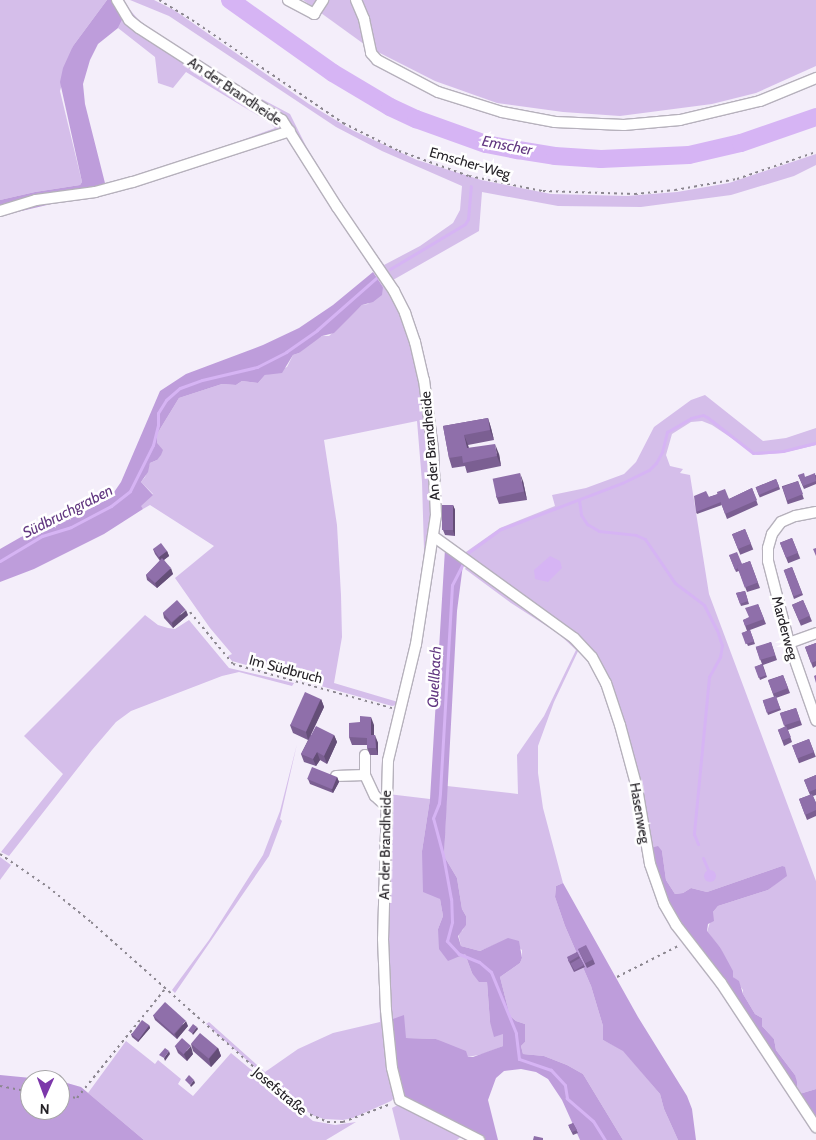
<!DOCTYPE html>
<meta charset="utf-8">
<style>
body{margin:0}
#map{position:relative;width:816px;height:1140px;overflow:hidden;background:#f4eefa;font-family:Cabin,sans-serif}
div>[style]{position:absolute}
.green>*{inset:0;background:#d5beea}
.forest>*{inset:0;background:#be9ddb}
.water>*{inset:0;background:#d6b4f4}
.round{border-radius:50%}
.stream>*{height:3px;margin:-1.5px;padding:0 1.5px;transform-origin:1.5px;border-radius:1.5px;background:#d6b4f4}
.river>*{height:18px;margin:-9px;padding:0 9px;transform-origin:9px;border-radius:9px;background:#d6b4f4}
.path>*{height:2px;margin-top:-1px;transform-origin:0;background:repeating-linear-gradient(90deg,#8b868f 0 2.5px,transparent 0 6.5px)}
.roads{filter:drop-shadow(1px 0 #b6b1bc) drop-shadow(-1px 0 #b6b1bc) drop-shadow(0 1px #b6b1bc) drop-shadow(0 -1px #b6b1bc)}
.minor>*{height:10px;margin:-5px;padding:0 5px;transform-origin:5px;border-radius:5px;background:#fff}
.wall>*{inset:0;background:#7b5f92;transform-origin:0 0}
.shaded-wall>*{inset:0;background:#644e77}
.building>*{inset:0;background:#8f6faa;transform-origin:0 0}
span{translate:-50% -50%;white-space:nowrap;text-align:center;line-height:1.15;-webkit-text-stroke:5px #fff;paint-order:stroke}
.street-label{font-size:14px;color:#242126}
.water-label{font-size:15px;color:#623781;font-style:italic}
.north{position:absolute;left:20px;top:1070px;width:50px;height:50px;box-sizing:border-box;background:#fff;border:1px solid #a7a6a8;border-radius:50%;rotate:182deg;font-size:14px;font-weight:700;line-height:20px;text-align:center;color:#242126}
.north::after{content:'';display:block;margin:auto;width:18px;height:22px;background:#7c37aa;clip-path:polygon(50% 0,100% 100%,50% 72%,0 100%)}
</style>
<div id="map">
<div class="green">
<div style="clip-path:polygon(0 0,107px 0,73px 46px,60px 91px,82px 182px,80px 185px,35px 192px,0 200px)"></div>
<div style="clip-path:polygon(120px 0,124px 0,124px 3px,143px 25px,256px 96px,290px 114px,306px 146px,350px 218px,384px 265px,420px 246px,453px 223px,460px 210px,462px 186px,382px 151px,336px 127px,169px 16px,130px 0,154px 0,174px 10px,309px 104px,352px 130px,417px 160px,481px 180px,551px 194px,627px 196px,677px 192px,729px 183px,816px 154px,816px 165px,794px 176px,731px 195px,641px 207px,558px 206px,482px 192px,479px 231px,393px 280px,407px 313px,279px 111px,132px 18px)"></div>
<div style="clip-path:polygon(303px 0,816px 0,816px 66px,756px 93px,712px 104px,620px 116px,563px 112px,497px 103px,435px 81px,368px 47px)"></div>
<div style="clip-path:polygon(123px 18px,279px 124px,281px 129px,185px 161px,275px 128px,270px 123px,186px 72px,173px 88px,158px 83px,155px 57px,118px 28px)"></div>
<div style="clip-path:polygon(evenodd,288px 138px,399px 307px,415px 353px,432px 471px,432px 522px,413px 647px,397px 705px,392px 706px,232px 661px,228px 656px,232px 654px,210px 628px,175px 578px,214px 546px,150px 505px,143px 509px,140px 506px,153px 494px,141px 482px,145px 477px,150px 463px,157px 460px,157px 434px,179px 398px,222px 384px,236px 385px,242px 381px,258px 383px,265px 375px,287px 367px,293px 355px,299px 353px,306px 345px,322px 336px,329px 336px,362px 305px,368px 304px,383px 287px,288px 138px,417px 421px,422px 482px,424px 550px,421px 587px,409px 661px,398px 702px,334px 683px,342px 637px,341px 595px,337px 525px,324px 440px,417px 421px)"></div>
<div style="clip-path:polygon(705px 395px,763px 441px,786px 438px,816px 428px,816px 445px,782px 453px,757px 455px,712px 425px,702px 421px,691px 422px,672px 434px,666px 455px,670px 466px,683px 469px,680px 473px,690px 475px,709px 594px,816px 881px,816px 1089px,796px 1095px,795px 1075px,776px 1050px,774px 1039px,762px 1026px,762px 1018px,755px 1014px,743px 994px,743px 990px,733px 977px,720px 947px,707px 932px,713px 912px,718px 906px,768px 890px,779px 881px,782px 866px,707px 892px,691px 888px,683px 893px,675px 894px,666px 880px,662px 851px,651px 848px,598px 662px,463px 554px,500px 528px,555px 506px,552px 495px,586px 488px,624px 474px,636px 462px,654px 427px,691px 400px)"></div>
<div style="clip-path:polygon(468px 564px,580px 647px,554px 702px,538px 746px,538px 773px,543px 808px,563px 883px,556px 886px,555px 897px,565px 926px,591px 986px,603px 1026px,603px 1040px,623px 1050px,660px 1094px,664px 1109px,678px 1140px,623px 1140px,583px 1074px,567px 1065px,544px 1056px,523px 1054px,521px 1046px,525px 1042px,525px 1024px,516px 1021px,510px 1016px,500px 977px,520px 963px,522px 958px,522px 950px,508px 939px,480px 951px,461px 946px,458px 933px,463px 930px,466px 916px,462px 909px,457px 878px,444px 856px,447px 786px,518px 794px,517px 755px,544px 716px,576px 650px,559px 634px,511px 603px,465px 569px)"></div>
<div style="clip-path:polygon(145px 615px,158px 625px,168px 628px,175px 629px,189px 620px,229px 668px,294px 683px,292px 686px,239px 672px,222px 676px,131px 711px,116px 722px,92px 750px,9px 856px,1px 852px,63px 774px,24px 736px)"></div>
<div style="clip-path:polygon(297px 744px,280px 819px,282px 821px,269px 856px,175px 993px,172px 990px,209px 940px,263px 855px,280px 811px)"></div>
<div style="clip-path:polygon(388px 794px,430px 799px,422px 851px,440px 899px,443px 916px,438px 929px,465px 954px,472px 973px,487px 982px,490px 1022px,503px 1034px,503px 1046px,483px 1054px,468px 1057px,436px 1039px,406px 1038px,390px 1020px,387px 979px)"></div>
<div style="clip-path:polygon(380px 842px,382px 843px,381px 949px,396px 1096px,391px 1101px,353px 1118px,343px 1120px,324px 1119px,312px 1115px,292px 1100px,206px 1024px,209px 1022px,265px 1072px,298px 1049px,333px 1033px,380px 1022px,378px 942px)"></div>
<div style="clip-path:polygon(0 857px,11px 865px,0 880px)"></div>
<div style="clip-path:polygon(126px 1041px,155px 1064px,158px 1060px,181px 1079px,178px 1084px,193px 1096px,231px 1053px,313px 1121px,335px 1125px,356px 1122px,326px 1140px,144px 1140px,88px 1093px)"></div>
<div style="clip-path:polygon(396px 1106px,403px 1106px,464px 1134px,457px 1140px,400px 1140px,392px 1108px)"></div>
</div>
<div class="forest">
<div style="clip-path:polygon(107px 0,111px 0,123px 18px,118px 28px,98px 44px,90px 60px,83px 84px,85px 104px,107px 191px,0 216px,0 200px,35px 192px,80px 185px,82px 182px,60px 82px,63px 68px,73px 46px)"></div>
<div style="clip-path:polygon(373px 272px,383px 287px,382px 295px,373px 302px,362px 305px,334px 333px,322px 336px,299px 353px,293px 355px,282px 373px,265px 375px,258px 383px,242px 381px,236px 385px,222px 384px,179px 398px,157px 434px,157px 443px,163px 450px,161px 455px,157px 460px,150px 463px,148px 472px,141px 482px,153px 495px,141px 506px,143px 509px,104px 534px,34px 569px,0 582px,0 549px,21px 537px,76px 516px,110px 498px,121px 482px,160px 391px,186px 374px,263px 345px,299px 328px,333px 305px)"></div>
<div style="clip-path:polygon(445px 549px,464px 557px,457px 611px,444px 856px,457px 878px,462px 909px,466px 916px,466px 925px,458px 936px,461px 946px,480px 951px,508px 938px,519px 941px,522px 958px,520px 963px,500px 977px,510px 1016px,516px 1021px,525px 1024px,525px 1042px,521px 1046px,523px 1054px,544px 1056px,567px 1065px,583px 1074px,623px 1140px,580px 1140px,562px 1100px,548px 1079px,536px 1072px,521px 1069px,504px 1071px,496px 1078px,488px 1100px,498px 1140px,485px 1140px,407px 1100px,397px 1081px,390px 1020px,404px 1015px,406px 1038px,436px 1039px,466px 1051px,468px 1057px,473px 1057px,503px 1046px,503px 1034px,494px 1037px,490px 1022px,487px 982px,479px 982px,472px 973px,465px 954px,448px 961px,439px 949px,438px 929px,443px 916px,440px 899px,423px 892px,422px 851px,430px 799px)"></div>
<div style="clip-path:polygon(658px 846px,662px 851px,666px 880px,675px 894px,683px 893px,691px 888px,707px 892px,782px 866px,785px 867px,787px 876px,768px 890px,718px 906px,713px 912px,714px 921px,708px 924px,707px 931px,720px 947px,733px 971px,733px 977px,739px 981px,743px 994px,755px 1014px,762px 1018px,762px 1026px,774px 1039px,776px 1050px,795px 1075px,797px 1082px,797px 1090px,683px 931px,663px 895px,651px 848px)"></div>
<div style="clip-path:polygon(563px 883px,638px 1017px,687px 1096px,692px 1109px,696px 1140px,678px 1140px,664px 1109px,660px 1094px,623px 1051px,603px 1040px,603px 1026px,591px 986px,565px 926px,555px 897px,556px 886px)"></div>
<div style="clip-path:polygon(0 1075px,52px 1080px,30px 1080px,30px 1110px,60px 1110px,60px 1081px,81px 1087px,144px 1140px,0 1140px)"></div>
<div style="clip-path:polygon(816px 1089px,816px 1122px,796px 1095px)"></div>
</div>
<div class="water">
<div style="clip-path:polygon(550px 556px,560px 561px,562px 568px,548px 582px,535px 579px,534px 570px)"></div>
<div class="round" style="left:704px;top:870px;width:12px;height:12px"></div>
</div>
<div class="stream">
<div style="left:390px;top:269px;width:87px;rotate:-31deg"></div>
<div style="left:465px;top:224px;width:6px;rotate:-59deg"></div>
<div style="left:468px;top:219px;width:33px;rotate:-85deg"></div>
<div style="left:579px;top:500px;width:15px;rotate:82deg"></div>
<div style="left:581px;top:515px;width:11px;rotate:56deg"></div>
<div style="left:587px;top:524px;width:14px;rotate:30deg"></div>
<div style="left:599px;top:531px;width:37px;rotate:6deg"></div>
<div style="left:636px;top:535px;width:10px;rotate:24deg"></div>
<div style="left:645px;top:539px;width:53px;rotate:55.7deg"></div>
<div style="left:675px;top:583px;width:36px;rotate:37deg"></div>
<div style="left:704px;top:605px;width:28px;rotate:63deg"></div>
<div style="left:717px;top:630px;width:16px;rotate:72deg"></div>
<div style="left:722px;top:645px;width:12px;rotate:99deg"></div>
<div style="left:720px;top:657px;width:23px;rotate:119deg"></div>
<div style="left:709px;top:677px;width:158px;rotate:95.5deg"></div>
<div style="left:694px;top:834px;width:11px;rotate:68deg"></div>
<div style="left:0;top:561px;width:49px;rotate:-30.8deg"></div>
<div style="left:42px;top:536px;width:30px;rotate:-17deg"></div>
<div style="left:71px;top:527px;width:45px;rotate:-27.7deg"></div>
<div style="left:111px;top:506px;width:24px;rotate:-38deg"></div>
<div style="left:130px;top:491px;width:51px;rotate:-63.4deg"></div>
<div style="left:153px;top:445px;width:21px;rotate:-76deg"></div>
<div style="left:158px;top:425px;width:12px;rotate:-90deg"></div>
<div style="left:158px;top:413px;width:15px;rotate:-58deg"></div>
<div style="left:166px;top:400px;width:18px;rotate:-41deg"></div>
<div style="left:180px;top:388px;width:23px;rotate:-20deg"></div>
<div style="left:202px;top:380px;width:57px;rotate:-13.3deg"></div>
<div style="left:257px;top:367px;width:33px;rotate:-27deg"></div>
<div style="left:286px;top:352px;width:38px;rotate:-35deg"></div>
<div style="left:317px;top:330px;width:79px;rotate:-41.4deg"></div>
<div style="left:703px;top:858px;width:13px;rotate:67deg"></div>
<div style="left:605px;top:1140px;width:22px;rotate:-122deg"></div>
<div style="left:593px;top:1121px;width:35px;rotate:-139deg"></div>
<div style="left:567px;top:1098px;width:13px;rotate:-99deg"></div>
<div style="left:565px;top:1085px;width:21px;rotate:-133deg"></div>
<div style="left:551px;top:1070px;width:34px;rotate:-161deg"></div>
<div style="left:519px;top:1059px;width:26px;rotate:-97deg"></div>
<div style="left:516px;top:1033px;width:66px;rotate:-112.3deg"></div>
<div style="left:491px;top:972px;width:16px;rotate:-140deg"></div>
<div style="left:479px;top:962px;width:22px;rotate:-158deg"></div>
<div style="left:459px;top:954px;width:18px;rotate:-133deg"></div>
<div style="left:447px;top:941px;width:20px;rotate:-75deg"></div>
<div style="left:452px;top:922px;width:23px;rotate:-92deg"></div>
<div style="left:451px;top:899px;width:45px;rotate:-100.3deg"></div>
<div style="left:443px;top:855px;width:38px;rotate:-105deg"></div>
<div style="left:433px;top:818px;width:16px;rotate:-68deg"></div>
<div style="left:439px;top:803px;width:10px;rotate:-84deg"></div>
<div style="left:440px;top:793px;width:208px;rotate:-86.7deg"></div>
<div style="left:452px;top:585px;width:37px;rotate:-63deg"></div>
<div style="left:469px;top:552px;width:39px;rotate:-36deg"></div>
<div style="left:501px;top:529px;width:129px;rotate:-20.8deg"></div>
<div style="left:622px;top:483px;width:30px;rotate:-26deg"></div>
<div style="left:649px;top:470px;width:10px;rotate:-45deg"></div>
<div style="left:656px;top:463px;width:13px;rotate:-61deg"></div>
<div style="left:662px;top:452px;width:21px;rotate:-76deg"></div>
<div style="left:667px;top:432px;width:28px;rotate:-30deg"></div>
<div style="left:691px;top:418px;width:12px;rotate:-14deg"></div>
<div style="left:703px;top:415px;width:4px;rotate:27deg"></div>
<div style="left:707px;top:417px;width:58px;rotate:38deg"></div>
<div style="left:753px;top:453px;width:30px;rotate:-4deg"></div>
<div style="left:783px;top:451px;width:34px;rotate:-14deg"></div>
</div>
<div class="river">
<div style="left:230px;top:0;width:126px;rotate:35.3deg"></div>
<div style="left:333px;top:73px;width:66px;rotate:30.8deg"></div>
<div style="left:390px;top:107px;width:29px;rotate:25deg"></div>
<div style="left:416px;top:119px;width:74px;rotate:19.7deg"></div>
<div style="left:486px;top:144px;width:33px;rotate:11deg"></div>
<div style="left:518px;top:150px;width:37px;rotate:9deg"></div>
<div style="left:555px;top:156px;width:46px;rotate:3.7deg"></div>
<div style="left:601px;top:159px;width:88px;rotate:-2.6deg"></div>
<div style="left:689px;top:155px;width:53px;rotate:-13deg"></div>
<div style="left:741px;top:143px;width:79px;rotate:-19.1deg"></div>
</div>
<div class="path">
<div style="left:159px;top:0;width:39px;rotate:31deg"></div>
<div style="left:192px;top:20px;width:183px;rotate:34.3deg"></div>
<div style="left:343px;top:123px;width:63px;rotate:26.6deg"></div>
<div style="left:399px;top:151px;width:74px;rotate:19.7deg"></div>
<div style="left:469px;top:176px;width:76px;rotate:11.5deg"></div>
<div style="left:543px;top:191px;width:92px;rotate:1.9deg"></div>
<div style="left:635px;top:194px;width:40px;rotate:-5.7deg"></div>
<div style="left:675px;top:190px;width:63px;rotate:-10.1deg"></div>
<div style="left:737px;top:179px;width:83px;rotate:-18.9deg"></div>
<div style="left:190px;top:612px;width:67px;rotate:50.4deg"></div>
<div style="left:233px;top:664px;width:165px;rotate:15.5deg"></div>
<div style="left:0;top:854px;width:58px;rotate:34.5deg"></div>
<div style="left:48px;top:887px;width:55px;rotate:39.1deg"></div>
<div style="left:91px;top:922px;width:285px;rotate:41.7deg"></div>
<div style="left:304px;top:1112px;width:25px;rotate:23deg"></div>
<div style="left:327px;top:1122px;width:16px"></div>
<div style="left:343px;top:1122px;width:51px;rotate:-20.6deg"></div>
<div style="left:617px;top:977px;width:71px;rotate:-26.9deg"></div>
<div style="left:0;top:1086px;width:31px;rotate:11deg"></div>
<div style="left:60px;top:1095px;width:17px;rotate:10deg"></div>
<div style="left:77px;top:1098px;width:139px;rotate:-51.1deg"></div>
</div>
<div class="roads">
<div class="minor">
<div style="left:117px;top:0;width:23px;rotate:59deg"></div>
<div style="left:129px;top:20px;width:13px;rotate:39deg"></div>
<div style="left:139px;top:28px;width:170px;rotate:32.8deg"></div>
<div style="left:282px;top:120px;width:103px;rotate:57.7deg"></div>
<div style="left:337px;top:207px;width:102px;rotate:55.8deg"></div>
<div style="left:394px;top:291px;width:25px;rotate:63deg"></div>
<div style="left:405px;top:313px;width:31px;rotate:71deg"></div>
<div style="left:415px;top:342px;width:39px;rotate:77deg"></div>
<div style="left:424px;top:380px;width:70px;rotate:82.6deg"></div>
<div style="left:433px;top:449px;width:66px;rotate:87.4deg"></div>
<div style="left:436px;top:515px;width:131px;rotate:98.8deg"></div>
<div style="left:416px;top:644px;width:120px;rotate:103.5deg"></div>
<div style="left:388px;top:761px;width:178px;rotate:91.6deg"></div>
<div style="left:383px;top:939px;width:71px;rotate:87.6deg"></div>
<div style="left:386px;top:1010px;width:58px;rotate:84.1deg"></div>
<div style="left:392px;top:1068px;width:33px;rotate:76deg"></div>
<div style="left:400px;top:1100px;width:89px;rotate:26.9deg"></div>
<div style="left:288px;top:0;width:30px;rotate:28deg"></div>
<div style="left:314px;top:14px;width:17px;rotate:-57deg"></div>
<div style="left:356px;top:0;width:21px;rotate:67deg"></div>
<div style="left:364px;top:19px;width:35px;rotate:78deg"></div>
<div style="left:371px;top:53px;width:9px;rotate:49deg"></div>
<div style="left:377px;top:60px;width:69px;rotate:27.7deg"></div>
<div style="left:438px;top:92px;width:67px;rotate:17.4deg"></div>
<div style="left:502px;top:112px;width:54px;rotate:10.7deg"></div>
<div style="left:555px;top:122px;width:69px;rotate:2.5deg"></div>
<div style="left:624px;top:125px;width:56px;rotate:-5.1deg"></div>
<div style="left:680px;top:120px;width:82px;rotate:-13.4deg"></div>
<div style="left:760px;top:101px;width:61px;rotate:-22.3deg"></div>
<div style="left:0;top:211px;width:38px;rotate:-17deg"></div>
<div style="left:36px;top:200px;width:60px;rotate:-7.7deg"></div>
<div style="left:95px;top:192px;width:39px;rotate:-15deg"></div>
<div style="left:133px;top:182px;width:165px;rotate:-18deg"></div>
<div style="left:816px;top:512px;width:21px;rotate:169deg"></div>
<div style="left:795px;top:516px;width:15px;rotate:157deg"></div>
<div style="left:781px;top:522px;width:15px;rotate:127deg"></div>
<div style="left:772px;top:534px;width:15px;rotate:106deg"></div>
<div style="left:768px;top:548px;width:13px;rotate:90deg"></div>
<div style="left:768px;top:561px;width:85px;rotate:75.6deg"></div>
<div style="left:789px;top:643px;width:82px;rotate:70.7deg"></div>
<div style="left:433px;top:536px;width:174px;rotate:35.9deg"></div>
<div style="left:574px;top:638px;width:26px;rotate:47deg"></div>
<div style="left:592px;top:657px;width:30px;rotate:62deg"></div>
<div style="left:606px;top:683px;width:44px;rotate:71.6deg"></div>
<div style="left:620px;top:725px;width:65px;rotate:74.9deg"></div>
<div style="left:637px;top:788px;width:77px;rotate:80.3deg"></div>
<div style="left:650px;top:864px;width:42px;rotate:70.7deg"></div>
<div style="left:664px;top:904px;width:24px;rotate:60deg"></div>
<div style="left:676px;top:925px;width:73px;rotate:52.2deg"></div>
<div style="left:721px;top:983px;width:173px;rotate:56.6deg"></div>
<div style="left:789px;top:643px;width:29px;rotate:-20deg"></div>
<div style="left:365px;top:755px;width:20px;rotate:90deg"></div>
<div style="left:365px;top:775px;width:23px;rotate:65deg"></div>
<div style="left:375px;top:796px;width:13px;rotate:42deg"></div>
<div style="left:336px;top:776px;width:29px;rotate:-2deg"></div>
</div>
</div>
<div class="wall">
<div style="clip-path:polygon(488px 418px,491px 428px,494px 440px,468px 445px,469px 448px,499px 454px,501px 466px,467px 473px,465px 466px,452px 468px,449px 458px,443px 426px)"></div>
<div style="clip-path:polygon(798px 475px,805px 477px,816px 475px,816px 484px,804px 489px)"></div>
<div style="left:776px;top:479px;width:11px;height:22px;rotate:68deg"></div>
<div style="clip-path:polygon(523px 481px,527px 500px,499px 504px,496px 496px)"></div>
<div style="left:798px;top:481px;width:19px;height:17px;rotate:72deg"></div>
<div style="clip-path:polygon(752px 488px,758px 505px,727px 519px,717px 492px,729px 499px)"></div>
<div style="clip-path:polygon(718px 494px,722px 505px,697px 514px,696px 512px,709px 497px)"></div>
<div style="clip-path:polygon(453px 505px,455px 510px,455px 536px,445px 535px,443px 530px)"></div>
<div style="left:745px;top:529px;width:22px;height:14px;rotate:68deg"></div>
<div style="left:792px;top:538px;width:22px;height:13px;rotate:68deg"></div>
<div style="clip-path:polygon(153px 549px,167px 551px,169px 556px,164px 560px,173px 574px,157px 588px,147px 580px,146px 575px,160px 561px,155px 554px)"></div>
<div style="clip-path:polygon(729px 555px,742px 564px,750px 561px,760px 588px,747px 592px,739px 571px,736px 572px)"></div>
<div style="clip-path:polygon(792px 567px,803px 595px,794px 599px,784px 570px)"></div>
<div style="clip-path:polygon(745px 591px,749px 604px,741px 606px,736px 593px)"></div>
<div style="left:803px;top:600px;width:23px;height:12px;rotate:67deg"></div>
<div style="clip-path:polygon(758px 604px,766px 624px,750px 630px,755px 644px,748px 646px,742px 633px,747px 631px,743px 620px,749px 618px)"></div>
<div style="clip-path:polygon(163px 613px,188px 615px,173px 628px,164px 618px)"></div>
<div style="clip-path:polygon(771px 642px,777px 660px,763px 665px,767px 677px,760px 680px,755px 667px,762px 664px,756px 648px)"></div>
<div style="clip-path:polygon(816px 643px,816px 666px,813px 668px,805px 647px)"></div>
<div style="clip-path:polygon(783px 675px,790px 693px,776px 698px,781px 710px,768px 715px,763px 701px,774px 697px,768px 680px)"></div>
<div style="clip-path:polygon(321px 699px,324px 707px,311px 735px,334px 735px,337px 742px,327px 764px,320px 760px,316px 766px,304px 762px,301px 754px,308px 740px,293px 733px,290px 725px)"></div>
<div style="clip-path:polygon(796px 708px,802px 725px,788px 730px,792px 742px,784px 746px,778px 730px,785px 727px,780px 713px)"></div>
<div style="clip-path:polygon(374px 725px,374px 735px,378px 743px,378px 755px,370px 755px,367px 748px,367px 745px,352px 745px,349px 737px)"></div>
<div style="left:809px;top:739px;width:19px;height:18px;rotate:69deg"></div>
<div style="clip-path:polygon(816px 775px,816px 795px,813px 796px,816px 803px,816px 816px,807px 820px,799px 799px,810px 795px,804px 780px)"></div>
<div style="clip-path:polygon(337px 777px,339px 782px,333px 793px,310px 784px,308px 779px)"></div>
<div style="clip-path:polygon(578px 949px,593px 959px,595px 964px,587px 968px)"></div>
<div style="clip-path:polygon(577px 952px,585px 967px,574px 972px,568px 960px)"></div>
<div style="clip-path:polygon(153px 1015px,188px 1026px,177px 1039px,155px 1020px)"></div>
<div style="clip-path:polygon(149px 1025px,150px 1028px,138px 1042px,132px 1037px,131px 1034px)"></div>
<div style="clip-path:polygon(191px 1044px,218px 1048px,221px 1056px,211px 1067px,193px 1051px)"></div>
<div style="clip-path:polygon(175px 1046px,193px 1054px,187px 1061px,178px 1053px)"></div>
<div style="clip-path:polygon(573px 1123px,578px 1133px,573px 1135px,569px 1127px)"></div>
</div>
<div class="shaded-wall">
<div style="clip-path:polygon(488px 418px,491px 428px,494px 440px,490px 430px)"></div>
<div style="clip-path:polygon(464px 435px,468px 445px,470px 458px,467px 448px)"></div>
<div style="clip-path:polygon(495px 444px,499px 454px,501px 466px,497px 456px)"></div>
<div style="clip-path:polygon(520px 473px,523px 481px,527px 500px,524px 492px)"></div>
<div style="clip-path:polygon(453px 505px,455px 510px,455px 536px,453px 531px)"></div>
<div style="clip-path:polygon(167px 551px,169px 556px,161px 562px,159px 557px)"></div>
<div style="clip-path:polygon(171px 568px,173px 574px,157px 588px,155px 583px)"></div>
<div style="clip-path:polygon(186px 610px,188px 615px,173px 628px,172px 623px)"></div>
<div style="clip-path:polygon(321px 699px,324px 707px,308px 740px,306px 732px)"></div>
<div style="clip-path:polygon(371px 717px,374px 725px,374px 743px,371px 735px)"></div>
<div style="clip-path:polygon(334px 735px,337px 742px,327px 764px,324px 756px)"></div>
<div style="clip-path:polygon(375px 735px,378px 743px,378px 755px,376px 748px)"></div>
<div style="clip-path:polygon(317px 752px,320px 760px,316px 766px,313px 759px)"></div>
<div style="clip-path:polygon(337px 777px,339px 782px,333px 793px,331px 788px)"></div>
<div style="clip-path:polygon(186px 1021px,188px 1026px,177px 1039px,175px 1034px)"></div>
<div style="clip-path:polygon(149px 1025px,150px 1028px,138px 1042px,138px 1040px)"></div>
<div style="clip-path:polygon(197px 1027px,198px 1029px,193px 1035px,192px 1033px)"></div>
<div style="clip-path:polygon(191px 1046px,193px 1054px,187px 1061px,184px 1054px)"></div>
<div style="clip-path:polygon(218px 1048px,221px 1056px,211px 1067px,209px 1059px)"></div>
<div style="clip-path:polygon(169px 1051px,170px 1054px,165px 1061px,164px 1058px)"></div>
<div style="clip-path:polygon(194px 1080px,195px 1083px,191px 1087px,190px 1085px)"></div>
</div>
<div class="building">
<div style="clip-path:polygon(488px 418px,490px 430px,464px 435px,467px 448px,495px 444px,497px 456px,463px 463px,462px 456px,449px 458px,443px 426px)"></div>
<div style="left:520px;top:473px;width:19px;height:28px;rotate:78deg"></div>
<div style="clip-path:polygon(804px 473px,805px 477px,815px 473px,816px 481px,803px 486px,798px 475px)"></div>
<div style="left:776px;top:479px;width:8px;height:22px;rotate:67deg"></div>
<div style="left:798px;top:481px;width:14px;height:17px;rotate:69deg"></div>
<div style="clip-path:polygon(752px 488px,757px 500px,725px 514px,717px 492px,725px 489px,729px 499px)"></div>
<div style="clip-path:polygon(706px 491px,709px 497px,718px 494px,721px 502px,696px 512px,694px 496px)"></div>
<div style="left:442px;top:505px;width:11px;height:25px"></div>
<div style="left:745px;top:529px;width:16px;height:14px;rotate:68deg"></div>
<div style="left:792px;top:538px;width:16px;height:13px;rotate:68deg"></div>
<div style="left:161px;top:543px;width:10px;height:10px;rotate:53deg"></div>
<div style="clip-path:polygon(816px 548px,816px 556px,813px 549px)"></div>
<div style="clip-path:polygon(737px 552px,742px 564px,737px 566px,738px 568px,735px 570px,729px 555px)"></div>
<div style="clip-path:polygon(162px 558px,171px 568px,155px 583px,146px 575px)"></div>
<div style="left:750px;top:561px;width:23px;height:14px;rotate:70deg"></div>
<div style="left:792px;top:567px;width:28px;height:9px;rotate:69deg"></div>
<div style="clip-path:polygon(745px 591px,748px 601px,740px 604px,736px 593px)"></div>
<div style="left:177px;top:600px;width:13px;height:19px;rotate:48deg"></div>
<div style="left:803px;top:600px;width:17px;height:12px;rotate:66deg"></div>
<div style="clip-path:polygon(758px 604px,764px 619px,745px 626px,743px 620px,749px 617px,745px 608px)"></div>
<div style="left:750px;top:630px;width:12px;height:9px;rotate:70deg"></div>
<div style="left:771px;top:642px;width:14px;height:16px;rotate:73deg"></div>
<div style="clip-path:polygon(816px 643px,816px 661px,811px 663px,805px 647px)"></div>
<div style="left:762px;top:664px;width:12px;height:8px;rotate:70deg"></div>
<div style="left:783px;top:675px;width:14px;height:16px;rotate:69deg"></div>
<div style="clip-path:polygon(816px 675px,816px 683px,814px 676px)"></div>
<div style="left:305px;top:692px;width:17px;height:36px;rotate:24deg"></div>
<div style="left:776px;top:696px;width:13px;height:14px;rotate:72deg"></div>
<div style="left:796px;top:708px;width:13px;height:17px;rotate:72deg"></div>
<div style="clip-path:polygon(360px 716px,371px 717px,371px 735px,375px 735px,376px 748px,367px 748px,367px 738px,349px 737px,349px 723px,360px 722px)"></div>
<div style="clip-path:polygon(316px 726px,334px 735px,324px 756px,317px 752px,313px 759px,301px 754px)"></div>
<div style="left:786px;top:726px;width:12px;height:9px;rotate:66deg"></div>
<div style="left:809px;top:739px;width:14px;height:18px;rotate:69deg"></div>
<div style="left:312px;top:767px;width:27px;height:13px;rotate:22deg"></div>
<div style="clip-path:polygon(816px 775px,816px 789px,809px 792px,804px 780px)"></div>
<div style="clip-path:polygon(812px 794px,816px 803px,816px 810px,805px 815px,799px 799px)"></div>
<div style="left:586px;top:945px;width:16px;height:9px;rotate:63deg"></div>
<div style="clip-path:polygon(577px 952px,579px 956px,569px 962px,567px 957px)"></div>
<div style="left:580px;top:958px;width:8px;height:11px;rotate:60deg"></div>
<div style="left:165px;top:1002px;width:28px;height:18px;rotate:42deg"></div>
<div style="left:142px;top:1020px;width:9px;height:18px;rotate:36deg"></div>
<div style="left:193px;top:1024px;width:5px;height:8px;rotate:37deg"></div>
<div style="left:200px;top:1033px;width:23px;height:14px;rotate:40deg"></div>
<div style="left:182px;top:1038px;width:12px;height:11px;rotate:42deg"></div>
<div style="clip-path:polygon(165px 1048px,169px 1051px,164px 1058px,159px 1055px)"></div>
<div style="clip-path:polygon(189px 1075px,194px 1080px,190px 1085px,185px 1080px)"></div>
<div style="clip-path:polygon(573px 1123px,577px 1130px,572px 1132px,568px 1125px)"></div>
<div style="clip-path:polygon(534px 1136px,543px 1138px,543px 1140px,533px 1140px)"></div>
</div>
<div class="street-label">
<span style="left:235px;top:91px;rotate:34deg">An der Brandheide</span>
<span style="left:470px;top:163px;rotate:16deg">Emscher-Weg</span>
<span style="left:430px;top:446px;rotate:-95deg">An der Brandheide</span>
<span style="left:785px;top:628px;rotate:75deg">Marderweg</span>
<span style="left:286px;top:669px;rotate:15deg">Im Südbruch</span>
<span style="left:640px;top:813px;rotate:80deg">Hasenweg</span>
<span style="left:385px;top:845px;rotate:-89deg">An der Brandheide</span>
<span style="left:280px;top:1091px;rotate:40deg">Josefstraße</span>
</div>
<div class="water-label">
<span style="left:507px;top:146px;rotate:11deg">Emscher</span>
<span style="left:68px;top:512px;rotate:-27deg">Südbruchgraben</span>
<span style="left:435px;top:677px;rotate:-87deg">Quellbach</span>
</div>
<div class="north">N</div>
</div>
